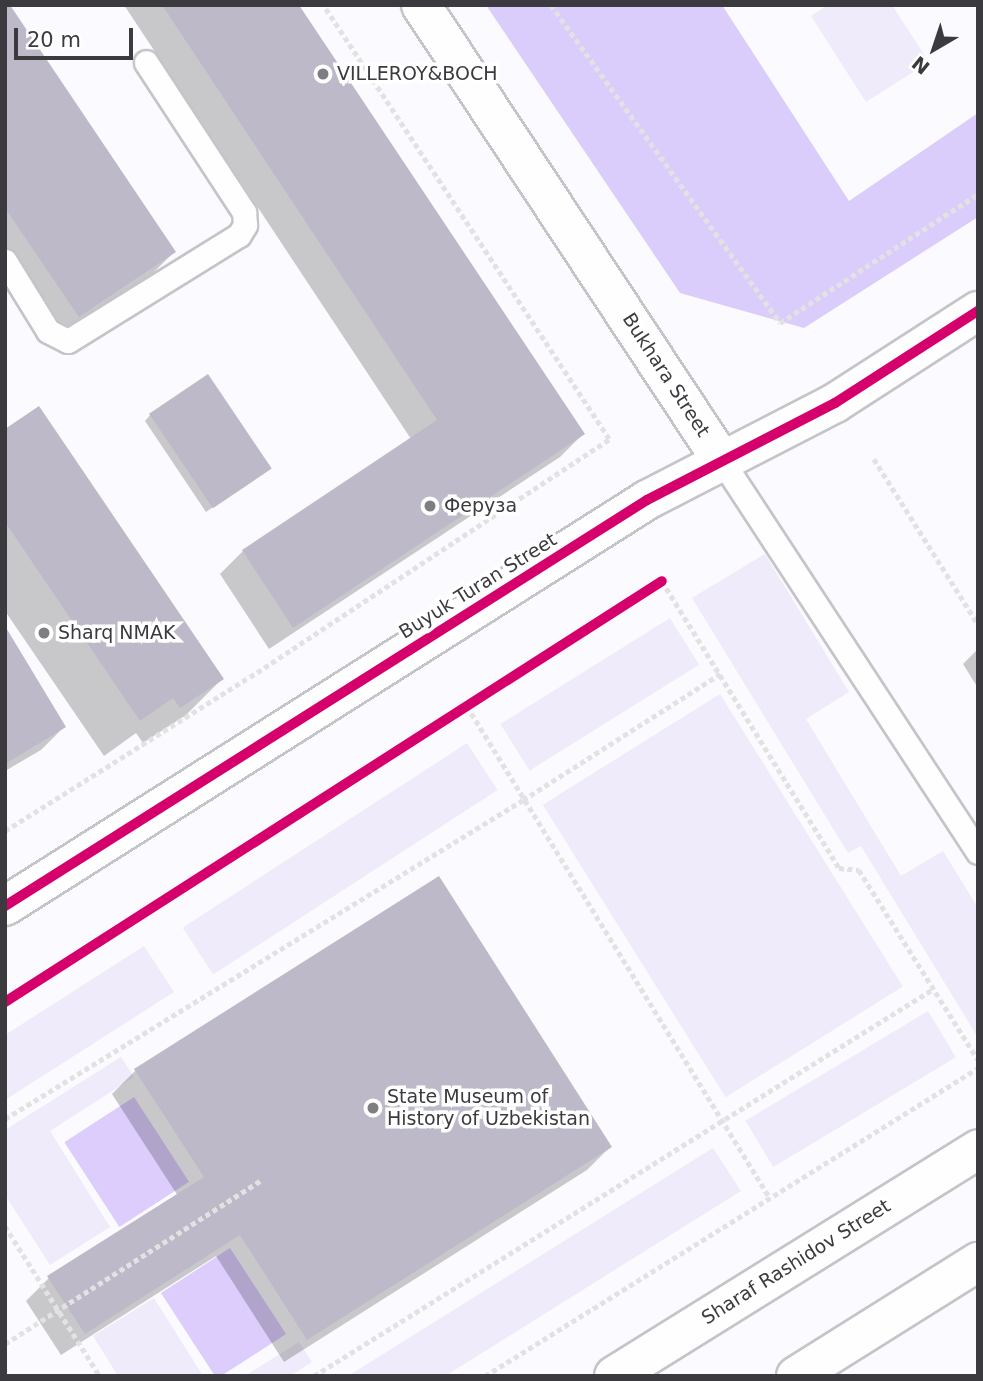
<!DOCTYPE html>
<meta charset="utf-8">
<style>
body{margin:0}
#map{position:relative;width:983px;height:1381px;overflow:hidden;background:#fbfafe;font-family:"DejaVu Sans",sans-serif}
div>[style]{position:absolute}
.green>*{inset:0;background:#efebfa;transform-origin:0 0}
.forest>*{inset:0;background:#dbcdfb}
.water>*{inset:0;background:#dccdfd;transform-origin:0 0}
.shadow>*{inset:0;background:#0003}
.building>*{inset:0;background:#beb9c9;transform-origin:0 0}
.path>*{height:4.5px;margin-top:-2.25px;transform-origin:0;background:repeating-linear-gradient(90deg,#e2e2e3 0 5px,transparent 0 8.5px)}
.roads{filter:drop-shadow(2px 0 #c5c4c8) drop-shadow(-2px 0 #c5c4c8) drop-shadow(0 2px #c5c4c8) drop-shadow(0 -2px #c5c4c8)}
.lane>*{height:23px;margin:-11.5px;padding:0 11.5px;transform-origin:11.5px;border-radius:11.5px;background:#fefeff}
.street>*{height:38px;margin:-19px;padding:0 19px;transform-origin:19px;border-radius:19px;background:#fefeff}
.primary>*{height:38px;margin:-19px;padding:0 19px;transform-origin:19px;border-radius:19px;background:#fefeff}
.cycleway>*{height:10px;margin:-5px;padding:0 5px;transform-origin:5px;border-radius:5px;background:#d6006c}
.dots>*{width:19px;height:19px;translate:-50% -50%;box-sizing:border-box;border:4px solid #fff;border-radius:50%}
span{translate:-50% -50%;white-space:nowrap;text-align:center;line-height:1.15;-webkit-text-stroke:7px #fff;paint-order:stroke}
.poi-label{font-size:19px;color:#3b3a3e}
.left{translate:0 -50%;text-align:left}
.street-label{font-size:19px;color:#3b3a3e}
.frame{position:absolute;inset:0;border:7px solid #3b3a3e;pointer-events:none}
.north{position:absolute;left:899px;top:14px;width:70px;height:70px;-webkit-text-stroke:5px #fff;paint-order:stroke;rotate:219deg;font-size:19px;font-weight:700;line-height:28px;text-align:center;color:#3b3a3e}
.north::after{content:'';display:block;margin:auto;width:24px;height:32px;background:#3b3a3e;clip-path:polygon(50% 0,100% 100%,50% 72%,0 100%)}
.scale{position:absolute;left:14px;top:28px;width:119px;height:32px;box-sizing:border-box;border:4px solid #3b3a3e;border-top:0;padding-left:9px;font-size:21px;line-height:24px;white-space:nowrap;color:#3b3a3e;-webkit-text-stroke:5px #fff;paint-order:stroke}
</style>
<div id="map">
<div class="green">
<div style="clip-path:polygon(828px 5px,892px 5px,929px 62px,866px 102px,811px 16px)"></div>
<div style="clip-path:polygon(765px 554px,849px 692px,806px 719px,901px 876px,943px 851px,978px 908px,977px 1036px,861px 846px,848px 853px,692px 598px)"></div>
<div style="left:670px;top:618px;width:55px;height:200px;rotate:58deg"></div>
<div style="left:720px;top:694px;width:345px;height:209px;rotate:58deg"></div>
<div style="left:467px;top:743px;width:56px;height:339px;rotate:57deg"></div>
<div style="clip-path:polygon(144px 946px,174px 992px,5px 1100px,5px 1035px)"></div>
<div style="left:928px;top:1011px;width:54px;height:213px;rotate:59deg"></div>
<div style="clip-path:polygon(121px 1057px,134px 1077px,50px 1131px,110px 1227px,50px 1265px,5px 1195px,5px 1130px)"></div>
<div style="clip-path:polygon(713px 1148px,741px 1191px,445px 1376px,348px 1376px)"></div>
<div style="clip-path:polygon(154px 1298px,203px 1376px,118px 1376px,93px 1336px)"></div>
<div style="clip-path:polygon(299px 1342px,312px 1362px,290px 1376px,245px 1376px)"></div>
</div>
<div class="forest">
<div style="clip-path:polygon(486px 5px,722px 5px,849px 201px,978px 113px,978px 217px,804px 328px,680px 293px)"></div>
</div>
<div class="water">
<div style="left:134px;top:1097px;width:101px;height:83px;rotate:57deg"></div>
<div style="clip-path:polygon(230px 1248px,286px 1334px,221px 1376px,215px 1376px,161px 1293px)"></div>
</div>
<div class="shadow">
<div style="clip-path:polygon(5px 5px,174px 252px,151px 275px,55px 339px,5px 265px)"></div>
<div style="clip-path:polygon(124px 5px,297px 5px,583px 434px,560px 457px,269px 649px,220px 574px,243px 551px,411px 439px)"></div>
<div style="clip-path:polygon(150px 415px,270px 468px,206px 512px,145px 421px)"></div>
<div style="clip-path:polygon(5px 431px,222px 679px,186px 715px,143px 743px,136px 733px,104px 756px,5px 611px)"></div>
<div style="clip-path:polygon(5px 630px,64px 727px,41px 750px,5px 771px)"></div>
<div style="clip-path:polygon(978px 649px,978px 688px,963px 664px)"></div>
<div style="clip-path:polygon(135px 1071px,610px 1147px,587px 1170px,284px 1362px,216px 1256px,61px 1355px,26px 1301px,49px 1278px,178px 1196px,112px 1094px)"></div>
</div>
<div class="building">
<div style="clip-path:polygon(5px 5px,10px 5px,176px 252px,79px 317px,5px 208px)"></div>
<div style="clip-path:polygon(162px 5px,299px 5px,585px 434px,293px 628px,242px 550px,437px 420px)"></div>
<div style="left:208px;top:374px;width:114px;height:71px;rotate:56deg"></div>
<div style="clip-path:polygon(39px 406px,224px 679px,180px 708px,173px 698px,140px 721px,5px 522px,5px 429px)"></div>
<div style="clip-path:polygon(5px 626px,66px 727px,5px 764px)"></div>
<div style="clip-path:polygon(439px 876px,612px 1147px,307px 1340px,240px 1235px,85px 1334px,47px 1276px,204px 1177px,134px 1069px)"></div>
</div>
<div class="path">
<div style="left:551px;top:5px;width:392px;rotate:54.2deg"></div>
<div style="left:780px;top:323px;width:236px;rotate:-33.1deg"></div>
<div style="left:874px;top:459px;width:195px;rotate:57.8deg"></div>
<div style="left:467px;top:706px;width:578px;rotate:58.37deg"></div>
<div style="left:5px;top:831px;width:289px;rotate:-32.2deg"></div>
<div style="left:250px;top:677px;width:431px;rotate:-33.5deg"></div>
<div style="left:609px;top:439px;width:520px;rotate:-123.38deg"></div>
<div style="left:5px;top:1002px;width:780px;rotate:-32.65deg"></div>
<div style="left:662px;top:581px;width:337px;rotate:58.3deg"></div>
<div style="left:839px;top:868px;width:20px;rotate:6deg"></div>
<div style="left:859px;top:870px;width:224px;rotate:57.9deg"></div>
<div style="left:5px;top:1119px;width:608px;rotate:-31.63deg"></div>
<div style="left:523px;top:800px;width:234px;rotate:-32.6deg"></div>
<div style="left:5px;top:1226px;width:178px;rotate:57.7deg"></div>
<div style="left:5px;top:1344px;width:304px;rotate:-32.6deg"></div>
<div style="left:314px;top:1376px;width:730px;rotate:-32.01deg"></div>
<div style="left:485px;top:1376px;width:581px;rotate:-31.99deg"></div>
</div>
<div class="roads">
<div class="lane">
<div style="left:5px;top:261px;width:82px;rotate:58.4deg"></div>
<div style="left:48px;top:331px;width:22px;rotate:27deg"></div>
<div style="left:68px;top:341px;width:201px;rotate:-31.8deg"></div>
<div style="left:239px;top:235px;width:12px;rotate:-59deg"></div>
<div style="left:245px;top:225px;width:13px;rotate:-94deg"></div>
<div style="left:244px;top:212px;width:179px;rotate:-123.2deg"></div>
<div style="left:722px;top:461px;width:467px;rotate:56.8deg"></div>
</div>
<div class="street">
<div style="left:421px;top:5px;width:546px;rotate:56.57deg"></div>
<div style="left:5px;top:906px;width:760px;rotate:-32.31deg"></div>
<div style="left:647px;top:500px;width:212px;rotate:-27.3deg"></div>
<div style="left:835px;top:403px;width:170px;rotate:-32.8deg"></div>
</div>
<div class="primary">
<div style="left:614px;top:1376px;width:429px;rotate:-31.9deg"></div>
<div style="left:796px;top:1376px;width:215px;rotate:-32.1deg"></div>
</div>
</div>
<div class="cycleway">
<div style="left:5px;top:906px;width:760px;rotate:-32.31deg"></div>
<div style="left:647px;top:500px;width:212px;rotate:-27.3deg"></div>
<div style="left:835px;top:403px;width:170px;rotate:-32.8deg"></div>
<div style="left:5px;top:1002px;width:780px;rotate:-32.65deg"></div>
</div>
<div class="dots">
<div style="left:323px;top:74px;background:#7e7d81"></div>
<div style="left:430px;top:506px;background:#7e7d81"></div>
<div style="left:44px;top:633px;background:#7e7d81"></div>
<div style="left:373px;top:1108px;background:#7e7d81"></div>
</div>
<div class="poi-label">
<span class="left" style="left:337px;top:74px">VILLEROY&amp;BOCH</span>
<span class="left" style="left:444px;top:506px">Феруза</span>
<span class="left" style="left:58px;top:633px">Sharq NMAK</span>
<span class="left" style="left:387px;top:1108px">State Museum of<br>History of Uzbekistan</span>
</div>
<div class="street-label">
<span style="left:666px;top:375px;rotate:57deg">Bukhara Street</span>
<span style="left:478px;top:586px;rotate:-32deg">Buyuk Turan Street</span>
<span style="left:796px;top:1262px;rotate:-32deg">Sharaf Rashidov Street</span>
</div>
<div class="frame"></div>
<div class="north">N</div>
<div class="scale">20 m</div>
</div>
